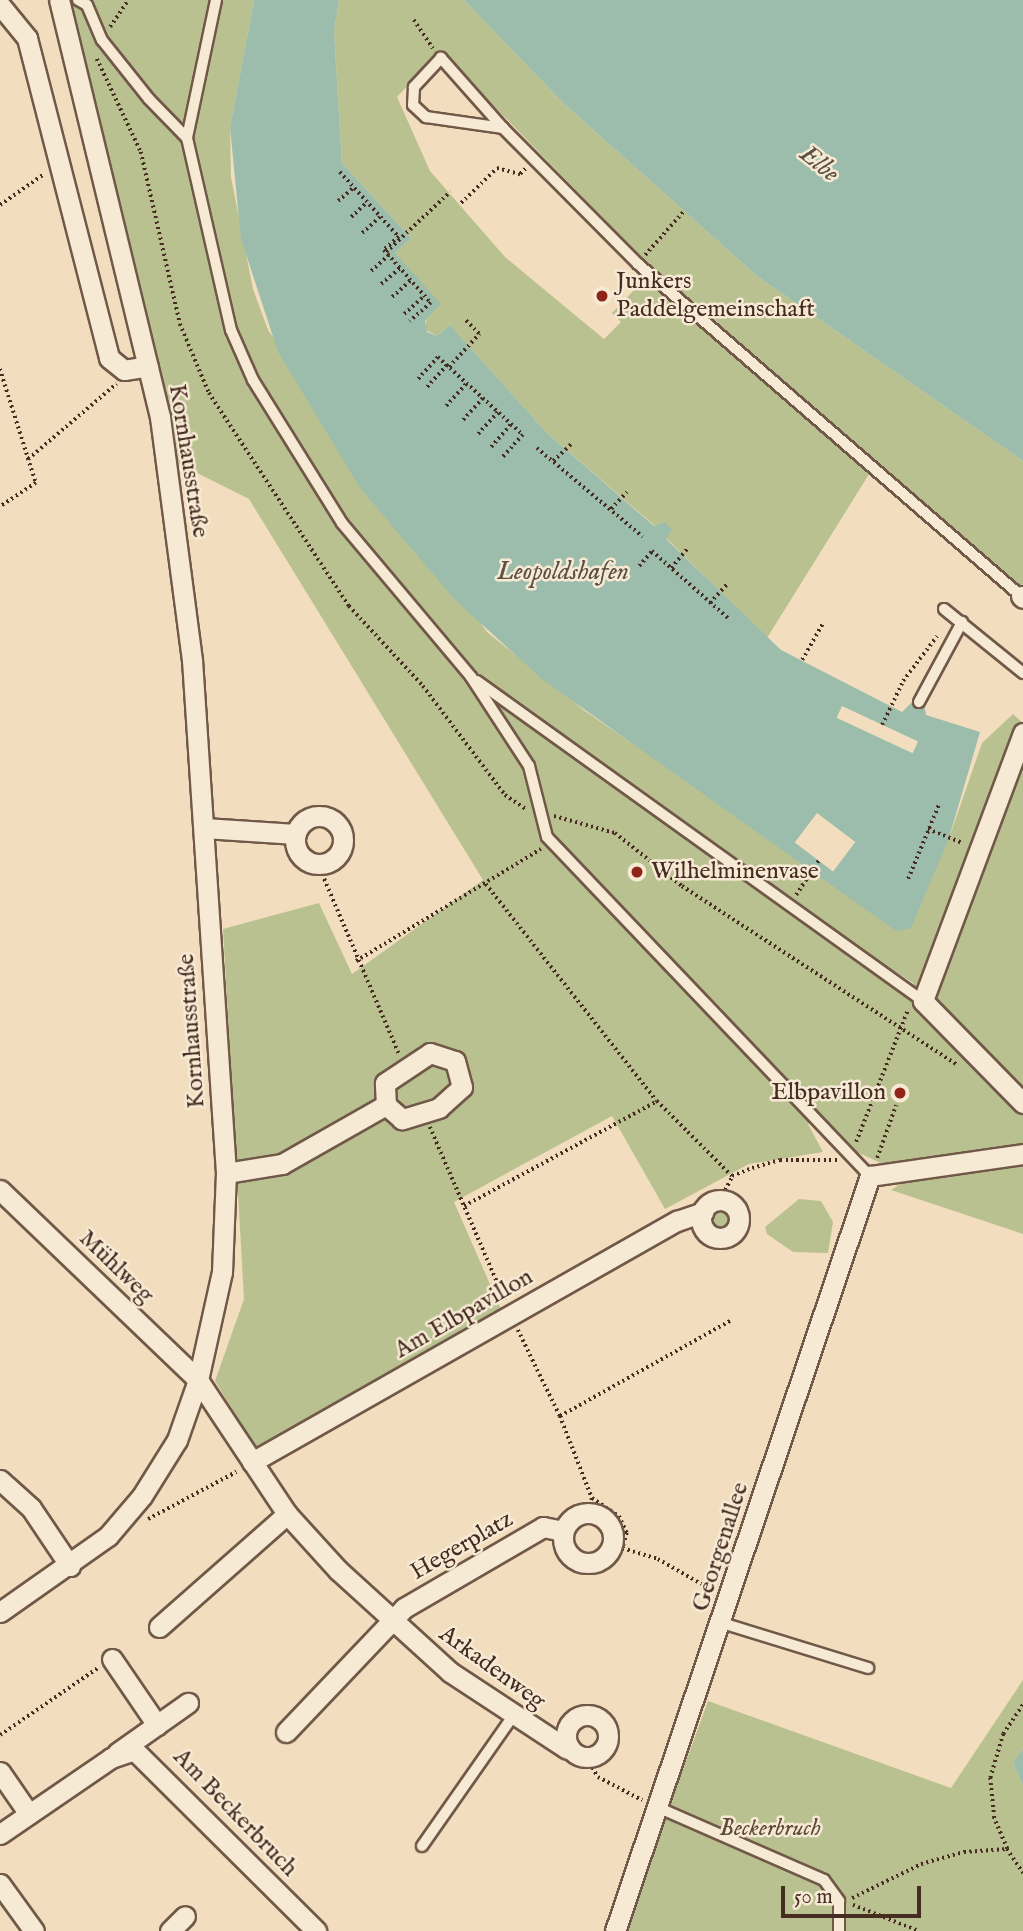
<!DOCTYPE html>
<meta charset="utf-8">
<style>
body{margin:0}
#map{position:relative;width:1023px;height:1931px;overflow:hidden;background:#f2debe;font-family:"IM FELL English",serif}
div>[style]{position:absolute}
.green>*{inset:0;background:#bac191}
.round{border-radius:50%}
.water>*{inset:0;background:#9cbdab}
.pier>*{inset:0;background:#f2debe;transform-origin:0 0}
.path>*{height:3.5px;margin-top:-1.75px;transform-origin:0;background:repeating-linear-gradient(90deg,#462b20 0 2px,transparent 0 5.5px)}
.roads{filter:drop-shadow(2px 0 #715848) drop-shadow(-2px 0 #715848) drop-shadow(0 2px #715848) drop-shadow(0 -2px #715848)}
.service>*{height:10px;margin:-5px;padding:0 5px;transform-origin:5px;border-radius:5px;background:#f7ead5}
.minor>*{height:19px;margin:-9.5px;padding:0 9.5px;transform-origin:9.5px;border-radius:9.5px;background:#f7ead5}
.minor>.ring{margin:-9.5px;padding:0;box-sizing:content-box;background:none;border:19px solid #f7ead5;border-radius:50%}
.dots>*{width:19px;height:19px;translate:-50% -50%;box-sizing:border-box;border:4px solid #f7ead5;border-radius:50%}
span{translate:-50% -50%;white-space:nowrap;text-align:center;line-height:1.15;-webkit-text-stroke:5px #f7ead5;paint-order:stroke}
.poi-label{font-size:24px;color:#462b20}
.left{translate:0 -50%;text-align:left}
.right{translate:-100% -50%;text-align:right}
.street-label{font-size:24px;color:#462b20}
.park-label{font-size:24px;color:#5d4937;font-style:italic}
.water-label{font-size:26px;color:#5c5043;font-style:italic}
.scale{position:absolute;left:781px;top:1886px;width:140px;height:32px;box-sizing:border-box;border:4px solid #462b20;border-top:0;padding-left:9px;font-size:21px;line-height:24px;white-space:nowrap;color:#462b20;-webkit-text-stroke:5px #f7ead5;paint-order:stroke}
</style>
<div id="map">
<div class="green">
<div style="clip-path:polygon(evenodd,48px 0,254px 0,230px 128px,231px 177px,253px 289px,268px 330px,487px 632px,585px 711px,639px 748px,949px 838px,982px 743px,1013px 714px,1023px 723px,1023px 1145px,885px 1165px,846px 1147px,818px 1113px,808px 1124px,823px 1152px,749px 1164px,665px 1209px,612px 1116px,454px 1202px,507px 1323px,265px 1462px,215px 1381px,244px 1299px,223px 929px,319px 903px,352px 974px,483px 880px,249px 499px,159px 454px,48px 0,650px 814px,913px 983px,926px 1013px,786px 908px,650px 814px)"></div>
<div style="clip-path:polygon(evenodd,339px 0,464px 0,562px 102px,757px 276px,1023px 461px,1023px 591px,876px 463px,767px 638px,666px 538px,665px 522px,655px 526px,547px 433px,450px 325px,437px 336px,424px 329px,428px 316px,395px 253px,411px 238px,342px 163px,334px 32px,339px 0,440px 51px,662px 278px,636px 288px,612px 313px,621px 322px,604px 339px,505px 257px,430px 171px,397px 97px,440px 51px)"></div>
<div style="clip-path:polygon(1023px 1161px,1023px 1234px,891px 1190px,905px 1181px)"></div>
<div style="clip-path:polygon(799px 1199px,821px 1201px,833px 1222px,828px 1253px,793px 1252px,767px 1234px,765px 1227px)"></div>
<div class="round" style="left:710px;top:1208px;width:22px;height:22px"></div>
<div style="clip-path:polygon(1023px 1680px,1023px 1749px,1013px 1762px,1023px 1786px,1023px 1931px,624px 1931px,708px 1701px,951px 1788px)"></div>
</div>
<div class="water">
<div style="clip-path:polygon(254px 0,339px 0,334px 32px,342px 163px,411px 238px,395px 253px,441px 304px,425px 321px,427px 332px,437px 336px,450px 325px,547px 433px,654px 526px,665px 522px,672px 530px,666px 539px,781px 650px,902px 712px,915px 699px,924px 704px,926px 715px,980px 732px,949px 838px,911px 928px,896px 931px,543px 680px,455px 600px,360px 488px,278px 352px,241px 239px,230px 128px)"></div>
<div style="clip-path:polygon(464px 0,1023px 0,1023px 461px,757px 276px,562px 102px)"></div>
<div style="clip-path:polygon(1023px 1749px,1023px 1786px,1013px 1762px)"></div>
</div>
<div class="pier">
<div style="left:842px;top:706px;width:84px;height:13px;rotate:25deg"></div>
<div style="left:817px;top:813px;width:48px;height:37px;rotate:37deg"></div>
</div>
<div class="path">
<div style="left:414px;top:20px;width:34px;rotate:56deg"></div>
<div style="left:110px;top:27px;width:32px;rotate:-56deg"></div>
<div style="left:97px;top:59px;width:103px;rotate:64.7deg"></div>
<div style="left:141px;top:152px;width:176px;rotate:77.2deg"></div>
<div style="left:180px;top:324px;width:75px;rotate:67.2deg"></div>
<div style="left:209px;top:393px;width:255px;rotate:56.7deg"></div>
<div style="left:349px;top:606px;width:109px;rotate:47.2deg"></div>
<div style="left:423px;top:686px;width:136px;rotate:53deg"></div>
<div style="left:505px;top:795px;width:25px;rotate:34deg"></div>
<div style="left:340px;top:172px;width:88px;rotate:47.8deg"></div>
<div style="left:399px;top:237px;width:20px;rotate:139deg"></div>
<div style="left:384px;top:250px;width:71px;rotate:48.4deg"></div>
<div style="left:431px;top:303px;width:28px;rotate:139deg"></div>
<div style="left:338px;top:201px;width:21px;rotate:-41deg"></div>
<div style="left:461px;top:203px;width:50px;rotate:-44.2deg"></div>
<div style="left:497px;top:168px;width:24px;rotate:15deg"></div>
<div style="left:520px;top:174px;width:8px;rotate:-45deg"></div>
<div style="left:0;top:205px;width:54px;rotate:-35.2deg"></div>
<div style="left:351px;top:217px;width:22px;rotate:-43deg"></div>
<div style="left:362px;top:233px;width:24px;rotate:-42deg"></div>
<div style="left:386px;top:252px;width:88px;rotate:-43.2deg"></div>
<div style="left:645px;top:255px;width:57px;rotate:-48.5deg"></div>
<div style="left:371px;top:271px;width:24px;rotate:-42deg"></div>
<div style="left:381px;top:284px;width:25px;rotate:-40deg"></div>
<div style="left:392px;top:297px;width:25px;rotate:-42deg"></div>
<div style="left:404px;top:314px;width:27px;rotate:-42deg"></div>
<div style="left:449px;top:367px;width:45px;rotate:-47.7deg"></div>
<div style="left:479px;top:334px;width:20px;rotate:-135deg"></div>
<div style="left:0;top:369px;width:120px;rotate:72.5deg"></div>
<div style="left:36px;top:483px;width:43px;rotate:146.3deg"></div>
<div style="left:418px;top:379px;width:30px;rotate:-48deg"></div>
<div style="left:438px;top:357px;width:115px;rotate:42.5deg"></div>
<div style="left:523px;top:435px;width:30px;rotate:132deg"></div>
<div style="left:427px;top:387px;width:30px;rotate:-48deg"></div>
<div style="left:446px;top:406px;width:31px;rotate:-48deg"></div>
<div style="left:463px;top:420px;width:30px;rotate:-48deg"></div>
<div style="left:478px;top:434px;width:30px;rotate:-48deg"></div>
<div style="left:491px;top:447px;width:30px;rotate:-49deg"></div>
<div style="left:537px;top:448px;width:138px;rotate:40deg"></div>
<div style="left:28px;top:459px;width:116px;rotate:-40.4deg"></div>
<div style="left:553px;top:461px;width:25px;rotate:-43deg"></div>
<div style="left:611px;top:509px;width:23px;rotate:-47deg"></div>
<div style="left:639px;top:566px;width:20px;rotate:-49deg"></div>
<div style="left:652px;top:551px;width:103px;rotate:41.4deg"></div>
<div style="left:671px;top:568px;width:26px;rotate:-50deg"></div>
<div style="left:710px;top:603px;width:27px;rotate:-48deg"></div>
<div style="left:802px;top:660px;width:43px;rotate:-60.4deg"></div>
<div style="left:882px;top:725px;width:49px;rotate:-64.5deg"></div>
<div style="left:903px;top:681px;width:56px;rotate:-52.9deg"></div>
<div style="left:554px;top:816px;width:63px;rotate:15.6deg"></div>
<div style="left:615px;top:833px;width:85px;rotate:38.3deg"></div>
<div style="left:682px;top:886px;width:327px;rotate:33deg"></div>
<div style="left:928px;top:829px;width:37px;rotate:22deg"></div>
<div style="left:318px;top:864px;width:207px;rotate:66.9deg"></div>
<div style="left:908px;top:879px;width:81px;rotate:-67.5deg"></div>
<div style="left:486px;top:884px;width:276px;rotate:51.8deg"></div>
<div style="left:796px;top:895px;width:42px;rotate:-56.7deg"></div>
<div style="left:356px;top:961px;width:216px;rotate:-31.2deg"></div>
<div style="left:430px;top:1127px;width:189px;rotate:66.6deg"></div>
<div style="left:856px;top:1142px;width:143px;rotate:-68.6deg"></div>
<div style="left:877px;top:1158px;width:56px;rotate:-70.3deg"></div>
<div style="left:720px;top:1200px;width:27px;rotate:-63deg"></div>
<div style="left:732px;top:1176px;width:22px;rotate:-22deg"></div>
<div style="left:752px;top:1168px;width:29px;rotate:-16deg"></div>
<div style="left:780px;top:1160px;width:57px"></div>
<div style="left:464px;top:1206px;width:220px;rotate:-28.5deg"></div>
<div style="left:657px;top:1101px;width:106px;rotate:45deg"></div>
<div style="left:518px;top:1330px;width:96px;rotate:64deg"></div>
<div style="left:560px;top:1416px;width:88px;rotate:68.7deg"></div>
<div style="left:592px;top:1498px;width:14px;rotate:94deg"></div>
<div style="left:560px;top:1416px;width:197px;rotate:-29.2deg"></div>
<div style="left:592px;top:1498px;width:32px;rotate:34deg"></div>
<div style="left:619px;top:1516px;width:19px;rotate:65deg"></div>
<div style="left:627px;top:1533px;width:19px;rotate:106deg"></div>
<div style="left:148px;top:1519px;width:100px;rotate:-28.1deg"></div>
<div style="left:612px;top:1545px;width:48px;rotate:16.9deg"></div>
<div style="left:658px;top:1559px;width:62px;rotate:29.9deg"></div>
<div style="left:0;top:1735px;width:119px;rotate:-34.4deg"></div>
<div style="left:587px;top:1758px;width:22px;rotate:60deg"></div>
<div style="left:598px;top:1777px;width:50px;rotate:27.6deg"></div>
<div style="left:1007px;top:1849px;width:34px;rotate:-113deg"></div>
<div style="left:994px;top:1818px;width:40px;rotate:-95.7deg"></div>
<div style="left:990px;top:1778px;width:46px;rotate:-73.5deg"></div>
<div style="left:1003px;top:1734px;width:36px;rotate:-56deg"></div>
<div style="left:852px;top:1898px;width:77px;rotate:-26.2deg"></div>
<div style="left:921px;top:1864px;width:45px;rotate:-15.6deg"></div>
<div style="left:964px;top:1852px;width:43px;rotate:-4deg"></div>
<div style="left:1007px;top:1849px;width:29px;rotate:56deg"></div>
<div style="left:853px;top:1905px;width:71px;rotate:21.5deg"></div>
</div>
<div class="roads">
<div class="service">
<div style="left:78px;top:0;width:10px;rotate:29deg"></div>
<div style="left:87px;top:5px;width:38px;rotate:67deg"></div>
<div style="left:102px;top:40px;width:75px;rotate:51.5deg"></div>
<div style="left:149px;top:99px;width:54px;rotate:45.7deg"></div>
<div style="left:216px;top:0;width:141px;rotate:101.9deg"></div>
<div style="left:187px;top:138px;width:197px;rotate:77.1deg"></div>
<div style="left:231px;top:330px;width:55px;rotate:66.3deg"></div>
<div style="left:253px;top:380px;width:168px;rotate:58.1deg"></div>
<div style="left:342px;top:523px;width:201px;rotate:50deg"></div>
<div style="left:471px;top:677px;width:106px;rotate:56.9deg"></div>
<div style="left:529px;top:766px;width:73px;rotate:75.8deg"></div>
<div style="left:547px;top:837px;width:468px;rotate:46.4deg"></div>
<div style="left:503px;top:128px;width:94px;rotate:-131.5deg"></div>
<div style="left:441px;top:58px;width:40px;rotate:133deg"></div>
<div style="left:414px;top:87px;width:18px;rotate:93deg"></div>
<div style="left:413px;top:105px;width:18px;rotate:43deg"></div>
<div style="left:426px;top:117px;width:78px;rotate:8.1deg"></div>
<div style="left:503px;top:128px;width:192px;rotate:45.2deg"></div>
<div style="left:638px;top:264px;width:507px;rotate:40.92deg"></div>
<div style="left:944px;top:609px;width:102px;rotate:39deg"></div>
<div style="left:477px;top:681px;width:549px;rotate:35.66deg"></div>
<div style="left:919px;top:702px;width:91px;rotate:-61.7deg"></div>
<div style="left:722px;top:1623px;width:153px;rotate:17.1deg"></div>
<div style="left:657px;top:1807px;width:182px;rotate:23.6deg"></div>
<div style="left:824px;top:1880px;width:26px;rotate:54deg"></div>
<div style="left:839px;top:1901px;width:30px;rotate:90deg"></div>
<div style="left:422px;top:1846px;width:159px;rotate:-55deg"></div>
</div>
<div class="minor">
<div style="left:0;top:5px;width:43px;rotate:50.7deg"></div>
<div style="left:27px;top:38px;width:330px;rotate:75.6deg"></div>
<div style="left:109px;top:358px;width:19px;rotate:39deg"></div>
<div style="left:124px;top:370px;width:24px;rotate:-9deg"></div>
<div style="left:1021px;top:596px;width:3px;rotate:45deg"></div>
<div style="left:1023px;top:733px;width:286px;rotate:110.5deg"></div>
<div style="left:923px;top:1001px;width:143px;rotate:45.6deg"></div>
<div class="ring" style="left:295px;top:816px;width:29px;height:29px"></div>
<div style="left:204px;top:828px;width:92px;rotate:3.7deg"></div>
<div style="left:430px;top:1053px;width:26px;rotate:18deg"></div>
<div style="left:455px;top:1061px;width:27px;rotate:75deg"></div>
<div style="left:462px;top:1087px;width:31px;rotate:138deg"></div>
<div style="left:439px;top:1108px;width:39px;rotate:163deg"></div>
<div style="left:402px;top:1119px;width:21px;rotate:-139deg"></div>
<div style="left:386px;top:1105px;width:22px;rotate:-93deg"></div>
<div style="left:385px;top:1083px;width:54px;rotate:-33.7deg"></div>
<div style="left:226px;top:1173px;width:57px;rotate:-9.1deg"></div>
<div style="left:282px;top:1164px;width:120px;rotate:-29.6deg"></div>
<div style="left:0;top:1190px;width:274px;rotate:43.8deg"></div>
<div style="left:198px;top:1380px;width:161px;rotate:56.4deg"></div>
<div style="left:287px;top:1514px;width:76px;rotate:47.7deg"></div>
<div style="left:338px;top:1570px;width:151px;rotate:42.3deg"></div>
<div style="left:450px;top:1672px;width:140px;rotate:33.3deg"></div>
<div class="ring" style="left:701px;top:1200px;width:19px;height:19px"></div>
<div style="left:252px;top:1462px;width:489px;rotate:-29.6deg"></div>
<div style="left:677px;top:1221px;width:28px;rotate:-19deg"></div>
<div style="left:0;top:1480px;width:42px;rotate:42.1deg"></div>
<div style="left:31px;top:1508px;width:70px;rotate:56.1deg"></div>
<div class="ring" style="left:563px;top:1513px;width:31px;height:31px"></div>
<div style="left:0;top:1612px;width:132px;rotate:-35.1deg"></div>
<div style="left:108px;top:1536px;width:52px;rotate:-49.6deg"></div>
<div style="left:142px;top:1496px;width:66px;rotate:-58deg"></div>
<div style="left:177px;top:1440px;width:64px;rotate:-70.7deg"></div>
<div style="left:198px;top:1380px;width:111px;rotate:-77.5deg"></div>
<div style="left:222px;top:1272px;width:99px;rotate:-87.7deg"></div>
<div style="left:226px;top:1173px;width:514px;rotate:-93.79deg"></div>
<div style="left:192px;top:660px;width:245px;rotate:-97.5deg"></div>
<div style="left:160px;top:417px;width:429px;rotate:-103.6deg"></div>
<div style="left:159px;top:1627px;width:171px;rotate:-41.4deg"></div>
<div style="left:112px;top:1659px;width:80px;rotate:55.7deg"></div>
<div class="ring" style="left:566px;top:1715px;width:23px;height:23px"></div>
<div style="left:286px;top:1732px;width:171px;rotate:-46.4deg"></div>
<div style="left:404px;top:1608px;width:161px;rotate:-30.2deg"></div>
<div style="left:543px;top:1527px;width:20px;rotate:11deg"></div>
<div style="left:117px;top:1753px;width:87px;rotate:-35.2deg"></div>
<div style="left:0;top:1772px;width:51px;rotate:55.4deg"></div>
<div style="left:0;top:1834px;width:135px;rotate:-34.4deg"></div>
<div style="left:111px;top:1758px;width:24px;rotate:-19deg"></div>
<div style="left:134px;top:1750px;width:257px;rotate:44.8deg"></div>
<div style="left:0;top:1884px;width:58px;rotate:54.1deg"></div>
<div style="left:170px;top:1931px;width:21px;rotate:-45deg"></div>
<div style="left:615px;top:1931px;width:797px;rotate:-71.34deg"></div>
<div style="left:870px;top:1176px;width:155px;rotate:-8.2deg"></div>
</div>
</div>
<div class="dots">
<div style="left:602px;top:296px;background:#8f2418"></div>
<div style="left:637px;top:872px;background:#8f2418"></div>
<div style="left:900px;top:1093px;background:#8f2418"></div>
</div>
<div class="poi-label">
<span class="left" style="left:616px;top:296px">Junkers<br>Paddelgemeinschaft</span>
<span class="left" style="left:651px;top:872px">Wilhelminenvase</span>
<span class="right" style="left:886px;top:1093px">Elbpavillon</span>
</div>
<div class="street-label">
<span style="left:188px;top:461px;rotate:81deg">Kornhausstraße</span>
<span style="left:192px;top:1031px;rotate:-94deg">Kornhausstraße</span>
<span style="left:116px;top:1267px;rotate:44deg">Mühlweg</span>
<span style="left:464px;top:1314px;rotate:-30deg">Am Elbpavillon</span>
<span style="left:462px;top:1546px;rotate:-30deg">Hegerplatz</span>
<span style="left:721px;top:1547px;rotate:-72deg">Georgenallee</span>
<span style="left:492px;top:1668px;rotate:36deg">Arkadenweg</span>
<span style="left:235px;top:1813px;rotate:46deg">Am Beckerbruch</span>
</div>
<div class="park-label">
<span style="left:770px;top:1829px">Beckerbruch</span>
</div>
<div class="water-label">
<span style="left:819px;top:164px;rotate:39deg">Elbe</span>
<span style="left:563px;top:572px">Leopoldshafen</span>
</div>
<div class="scale">50 m</div>
</div>
